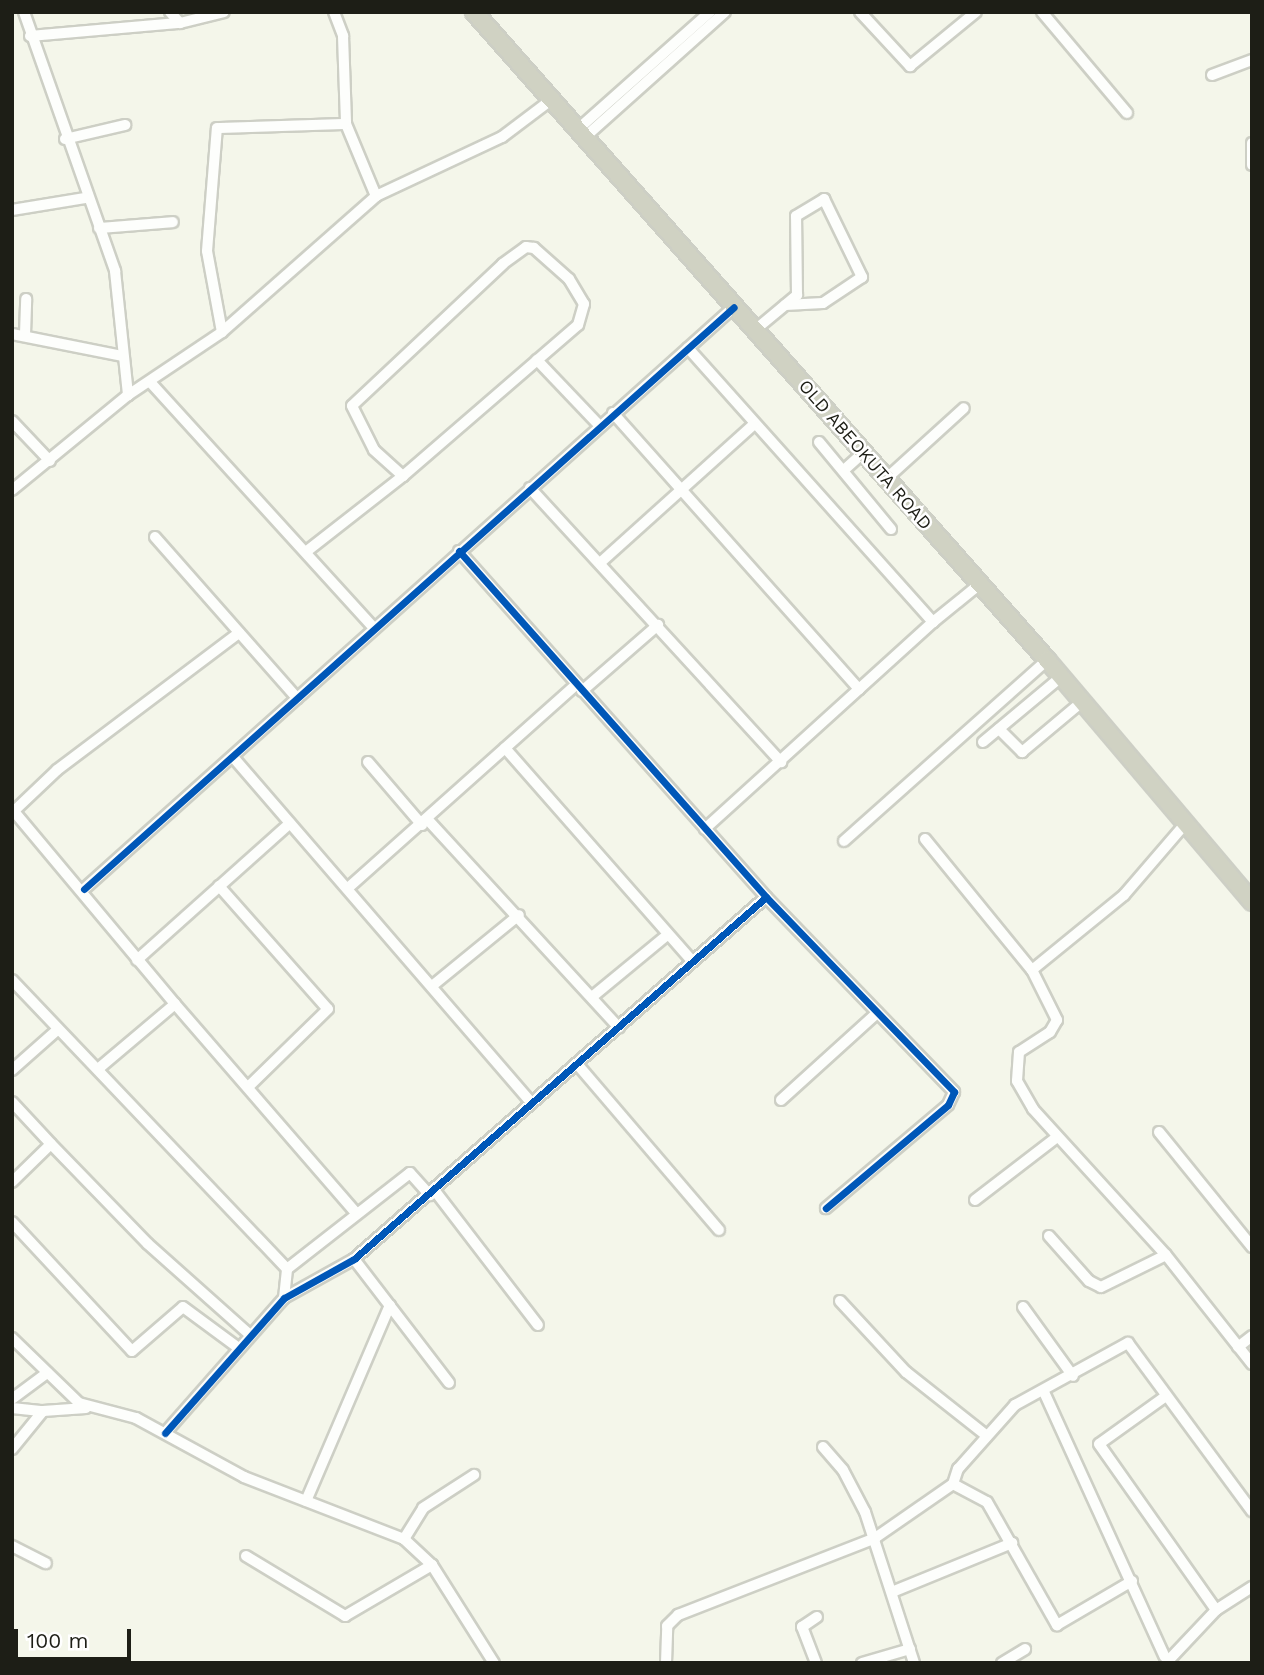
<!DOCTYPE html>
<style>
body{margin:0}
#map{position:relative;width:1264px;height:1675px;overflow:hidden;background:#f4f6ea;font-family:"Work Sans",sans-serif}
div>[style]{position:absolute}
.roads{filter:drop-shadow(2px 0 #cdcfc5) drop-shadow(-2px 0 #cdcfc5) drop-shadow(0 2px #cdcfc5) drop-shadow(0 -2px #cdcfc5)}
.minor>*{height:10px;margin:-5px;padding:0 5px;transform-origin:5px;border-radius:5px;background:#fdfefc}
.highway>*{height:16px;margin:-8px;padding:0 8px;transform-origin:8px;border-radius:8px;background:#d0d2c3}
.cycleway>*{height:7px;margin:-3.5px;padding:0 3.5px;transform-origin:3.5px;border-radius:3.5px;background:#0057b8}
span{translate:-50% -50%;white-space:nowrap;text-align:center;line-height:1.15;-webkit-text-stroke:5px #fff;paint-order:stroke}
.street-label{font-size:18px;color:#1d1e16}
.frame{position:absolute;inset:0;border:14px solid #1d1e16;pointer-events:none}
.scale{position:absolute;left:14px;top:1629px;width:117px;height:32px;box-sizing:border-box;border:4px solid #1d1e16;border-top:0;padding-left:9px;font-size:21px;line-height:24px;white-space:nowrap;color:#1d1e16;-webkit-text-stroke:5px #fff;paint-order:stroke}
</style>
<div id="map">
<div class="roads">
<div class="minor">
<div style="left:24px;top:12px;width:275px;rotate:70.6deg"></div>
<div style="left:115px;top:271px;width:125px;rotate:84deg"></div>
<div style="left:170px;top:12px;width:15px;rotate:48deg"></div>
<div style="left:334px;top:12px;width:26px;rotate:69deg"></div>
<div style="left:343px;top:36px;width:88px;rotate:88deg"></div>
<div style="left:346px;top:124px;width:78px;rotate:67.4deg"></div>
<div style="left:860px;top:12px;width:74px;rotate:47.2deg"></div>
<div style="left:910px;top:66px;width:85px;rotate:-39.3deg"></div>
<div style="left:1042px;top:12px;width:132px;rotate:49.9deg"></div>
<div style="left:30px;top:36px;width:151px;rotate:-5deg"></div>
<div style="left:180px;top:23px;width:45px;rotate:-14deg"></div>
<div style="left:1212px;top:75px;width:43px;rotate:-20.6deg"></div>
<div style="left:577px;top:130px;width:178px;rotate:-41.6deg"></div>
<div style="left:584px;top:138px;width:189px;rotate:-41.8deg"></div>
<div style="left:65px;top:139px;width:62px;rotate:-13.1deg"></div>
<div style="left:1252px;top:143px;width:22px;rotate:90deg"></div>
<div style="left:12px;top:210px;width:74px;rotate:-9.3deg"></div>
<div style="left:99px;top:228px;width:74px;rotate:-4.6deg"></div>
<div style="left:755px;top:330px;width:55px;rotate:-39.8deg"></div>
<div style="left:797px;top:295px;width:79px;rotate:-90.7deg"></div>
<div style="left:796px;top:216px;width:33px;rotate:-31deg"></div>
<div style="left:824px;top:199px;width:87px;rotate:64deg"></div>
<div style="left:862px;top:277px;width:47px;rotate:146.3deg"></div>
<div style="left:823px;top:303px;width:38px;rotate:177deg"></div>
<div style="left:222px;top:332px;width:82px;rotate:-100.5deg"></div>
<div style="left:207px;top:251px;width:123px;rotate:-85.4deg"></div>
<div style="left:217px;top:128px;width:129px;rotate:-1.8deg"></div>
<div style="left:12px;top:334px;width:112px;rotate:11.3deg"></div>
<div style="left:25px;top:334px;width:35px;rotate:-88deg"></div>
<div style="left:688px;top:348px;width:368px;rotate:48.2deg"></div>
<div style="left:933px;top:622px;width:308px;rotate:137.8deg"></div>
<div style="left:537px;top:360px;width:88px;rotate:46.4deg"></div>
<div style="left:151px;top:383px;width:331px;rotate:47.7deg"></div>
<div style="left:613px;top:413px;width:370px;rotate:48.3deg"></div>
<div style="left:12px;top:421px;width:55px;rotate:46.5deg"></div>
<div style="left:819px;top:442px;width:113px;rotate:50.4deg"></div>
<div style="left:844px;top:470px;width:25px;rotate:-42deg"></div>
<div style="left:886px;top:479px;width:105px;rotate:-42.3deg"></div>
<div style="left:530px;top:488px;width:372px;rotate:47.5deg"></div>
<div style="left:12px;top:490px;width:150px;rotate:-39.3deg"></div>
<div style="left:128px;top:395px;width:113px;rotate:-33.8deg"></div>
<div style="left:222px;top:332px;width:205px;rotate:-41.4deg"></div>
<div style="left:376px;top:196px;width:139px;rotate:-25.1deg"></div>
<div style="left:502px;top:137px;width:61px;rotate:-37.1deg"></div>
<div style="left:155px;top:537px;width:215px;rotate:48.6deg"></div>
<div style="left:307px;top:551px;width:122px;rotate:-38deg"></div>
<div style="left:403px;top:476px;width:231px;rotate:-40.8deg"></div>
<div style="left:578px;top:325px;width:22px;rotate:-74deg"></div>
<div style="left:584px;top:304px;width:29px;rotate:-121deg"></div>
<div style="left:569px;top:279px;width:47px;rotate:-138.5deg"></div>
<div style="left:534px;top:248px;width:8px;rotate:-173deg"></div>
<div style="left:526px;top:247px;width:29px;rotate:144deg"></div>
<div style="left:503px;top:264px;width:207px;rotate:136.8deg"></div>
<div style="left:352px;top:406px;width:49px;rotate:63.4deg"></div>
<div style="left:374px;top:450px;width:39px;rotate:42deg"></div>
<div style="left:459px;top:551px;width:463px;rotate:48.4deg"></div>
<div style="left:766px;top:897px;width:271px;rotate:46deg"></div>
<div style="left:954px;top:1092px;width:14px;rotate:115deg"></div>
<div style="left:948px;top:1105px;width:160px;rotate:139.8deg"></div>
<div style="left:601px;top:562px;width:205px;rotate:-42deg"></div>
<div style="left:933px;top:622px;width:60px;rotate:-39deg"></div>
<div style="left:582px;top:691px;width:101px;rotate:-41deg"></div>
<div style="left:999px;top:729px;width:33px;rotate:45deg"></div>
<div style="left:1022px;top:752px;width:80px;rotate:-39.9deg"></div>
<div style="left:983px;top:742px;width:102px;rotate:-39.8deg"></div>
<div style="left:505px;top:748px;width:283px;rotate:48.7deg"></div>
<div style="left:233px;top:757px;width:457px;rotate:49.2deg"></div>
<div style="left:368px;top:762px;width:83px;rotate:49.4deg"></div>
<div style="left:12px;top:809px;width:254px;rotate:50.1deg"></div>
<div style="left:175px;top:1004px;width:101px;rotate:139.8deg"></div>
<div style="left:14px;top:811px;width:59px;rotate:-43.6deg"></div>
<div style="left:57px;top:770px;width:228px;rotate:-37deg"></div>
<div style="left:428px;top:820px;width:282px;rotate:47.4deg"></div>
<div style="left:925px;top:839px;width:169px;rotate:50.8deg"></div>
<div style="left:1032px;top:970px;width:119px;rotate:-39.2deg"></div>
<div style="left:1124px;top:895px;width:94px;rotate:-49.3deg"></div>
<div style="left:844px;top:841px;width:272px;rotate:-41.7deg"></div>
<div style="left:219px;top:886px;width:164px;rotate:48.5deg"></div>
<div style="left:328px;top:1009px;width:110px;rotate:135.7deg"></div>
<div style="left:348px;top:888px;width:305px;rotate:-41.7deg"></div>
<div style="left:84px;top:889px;width:872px;rotate:-41.84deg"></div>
<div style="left:137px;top:960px;width:205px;rotate:-41.8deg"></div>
<div style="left:1032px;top:970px;width:56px;rotate:63.4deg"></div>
<div style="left:1057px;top:1020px;width:14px;rotate:120deg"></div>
<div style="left:1050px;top:1032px;width:37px;rotate:147deg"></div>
<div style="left:1019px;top:1052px;width:29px;rotate:94deg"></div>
<div style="left:1017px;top:1081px;width:32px;rotate:60deg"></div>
<div style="left:1033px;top:1109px;width:197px;rotate:47.7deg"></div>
<div style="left:1166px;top:1255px;width:139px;rotate:51.7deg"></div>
<div style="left:12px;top:980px;width:399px;rotate:46.4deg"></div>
<div style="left:432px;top:986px;width:112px;rotate:-39.2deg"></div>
<div style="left:592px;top:997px;width:96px;rotate:-39.5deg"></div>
<div style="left:175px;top:1004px;width:275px;rotate:49.1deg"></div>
<div style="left:578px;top:1065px;width:217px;rotate:49.5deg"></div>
<div style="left:12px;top:1070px;width:60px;rotate:-41.6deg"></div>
<div style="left:781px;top:1100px;width:130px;rotate:-42.2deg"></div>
<div style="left:12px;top:1102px;width:57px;rotate:47.1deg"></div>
<div style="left:1159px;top:1132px;width:148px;rotate:51deg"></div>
<div style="left:12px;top:1182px;width:54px;rotate:-44.3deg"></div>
<div style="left:51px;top:1144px;width:139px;rotate:45.9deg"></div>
<div style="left:148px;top:1244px;width:134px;rotate:41.7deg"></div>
<div style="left:435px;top:1191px;width:169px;rotate:52.5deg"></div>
<div style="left:975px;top:1200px;width:103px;rotate:-37.5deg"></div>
<div style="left:12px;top:1222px;width:176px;rotate:47.1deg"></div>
<div style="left:132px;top:1351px;width:67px;rotate:-40.8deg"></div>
<div style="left:183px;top:1307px;width:67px;rotate:36.5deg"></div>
<div style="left:1049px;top:1236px;width:60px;rotate:48.4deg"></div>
<div style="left:1089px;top:1281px;width:13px;rotate:27deg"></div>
<div style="left:1101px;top:1287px;width:72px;rotate:-26.2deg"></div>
<div style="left:354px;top:1259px;width:156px;rotate:52.5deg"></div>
<div style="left:284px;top:1298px;width:29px;rotate:-84deg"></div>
<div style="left:287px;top:1269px;width:156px;rotate:-38deg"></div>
<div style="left:410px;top:1173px;width:30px;rotate:48deg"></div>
<div style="left:840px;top:1301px;width:97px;rotate:47.1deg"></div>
<div style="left:906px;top:1372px;width:103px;rotate:38.3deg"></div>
<div style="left:1023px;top:1307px;width:85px;rotate:54.1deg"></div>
<div style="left:12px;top:1338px;width:93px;rotate:44.1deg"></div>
<div style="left:79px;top:1403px;width:59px;rotate:14.7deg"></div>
<div style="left:136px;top:1418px;width:123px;rotate:28.6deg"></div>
<div style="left:244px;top:1477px;width:172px;rotate:21.2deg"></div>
<div style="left:404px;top:1539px;width:38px;rotate:43deg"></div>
<div style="left:432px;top:1565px;width:116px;rotate:57.7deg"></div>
<div style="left:1238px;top:1347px;width:18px;rotate:-38deg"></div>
<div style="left:1044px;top:1392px;width:291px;rotate:65.5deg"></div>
<div style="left:1166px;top:1396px;width:82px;rotate:144.4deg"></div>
<div style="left:1099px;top:1444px;width:203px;rotate:54.8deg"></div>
<div style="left:12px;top:1399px;width:44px;rotate:-36.6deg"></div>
<div style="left:12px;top:1408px;width:31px;rotate:6deg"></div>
<div style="left:165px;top:1433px;width:180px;rotate:-48.6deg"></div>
<div style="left:284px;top:1298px;width:80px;rotate:-29.1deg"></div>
<div style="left:354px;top:1259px;width:548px;rotate:-41.3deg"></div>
<div style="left:823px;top:1447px;width:30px;rotate:49deg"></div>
<div style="left:843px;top:1470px;width:47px;rotate:62.4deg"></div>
<div style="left:865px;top:1512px;width:159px;rotate:72deg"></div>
<div style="left:12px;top:1449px;width:49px;rotate:-50.8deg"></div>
<div style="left:43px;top:1411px;width:43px;rotate:-4deg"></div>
<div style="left:953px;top:1484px;width:38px;rotate:28deg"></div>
<div style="left:987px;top:1502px;width:142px;rotate:60.4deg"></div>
<div style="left:1057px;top:1625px;width:87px;rotate:-30.4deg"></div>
<div style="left:306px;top:1501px;width:213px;rotate:-66.8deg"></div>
<div style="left:404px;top:1539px;width:36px;rotate:-58deg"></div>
<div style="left:423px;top:1508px;width:61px;rotate:-32.9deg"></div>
<div style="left:12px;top:1546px;width:38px;rotate:27deg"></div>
<div style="left:246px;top:1556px;width:116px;rotate:31.2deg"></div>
<div style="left:345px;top:1616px;width:101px;rotate:-30.4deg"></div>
<div style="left:892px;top:1592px;width:130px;rotate:-22.2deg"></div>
<div style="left:1168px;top:1661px;width:70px;rotate:-46.7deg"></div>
<div style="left:1216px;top:1610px;width:43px;rotate:-32.6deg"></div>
<div style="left:666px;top:1663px;width:37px;rotate:-88deg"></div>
<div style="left:667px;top:1626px;width:16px;rotate:-45deg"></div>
<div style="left:678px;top:1615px;width:212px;rotate:-21.3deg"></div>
<div style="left:875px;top:1538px;width:95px;rotate:-34.7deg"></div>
<div style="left:953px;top:1484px;width:16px;rotate:-72deg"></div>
<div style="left:958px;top:1469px;width:86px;rotate:-48.3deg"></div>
<div style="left:1015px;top:1405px;width:129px;rotate:-28.8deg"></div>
<div style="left:1128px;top:1343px;width:209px;rotate:53.6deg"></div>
<div style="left:816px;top:1663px;width:39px;rotate:-111deg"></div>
<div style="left:802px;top:1627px;width:18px;rotate:-34deg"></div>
<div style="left:862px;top:1663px;width:50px;rotate:-16.3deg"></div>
<div style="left:1002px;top:1663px;width:27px;rotate:-31deg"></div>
</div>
<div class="highway">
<div style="left:474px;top:12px;width:865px;rotate:48.51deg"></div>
<div style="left:1047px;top:660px;width:317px;rotate:49.7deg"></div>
</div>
</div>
<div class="cycleway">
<div style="left:459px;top:551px;width:463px;rotate:48.4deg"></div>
<div style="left:766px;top:897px;width:271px;rotate:46deg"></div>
<div style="left:954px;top:1092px;width:14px;rotate:115deg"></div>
<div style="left:948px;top:1105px;width:160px;rotate:139.8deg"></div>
<div style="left:84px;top:889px;width:872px;rotate:-41.84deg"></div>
<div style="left:165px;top:1433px;width:180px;rotate:-48.6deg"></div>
<div style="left:284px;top:1298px;width:80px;rotate:-29.1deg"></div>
<div style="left:354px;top:1259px;width:548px;rotate:-41.3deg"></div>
</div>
<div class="street-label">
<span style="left:865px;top:455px;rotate:49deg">OLD ABEOKUTA ROAD</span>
</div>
<div class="frame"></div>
<div class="scale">100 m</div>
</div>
